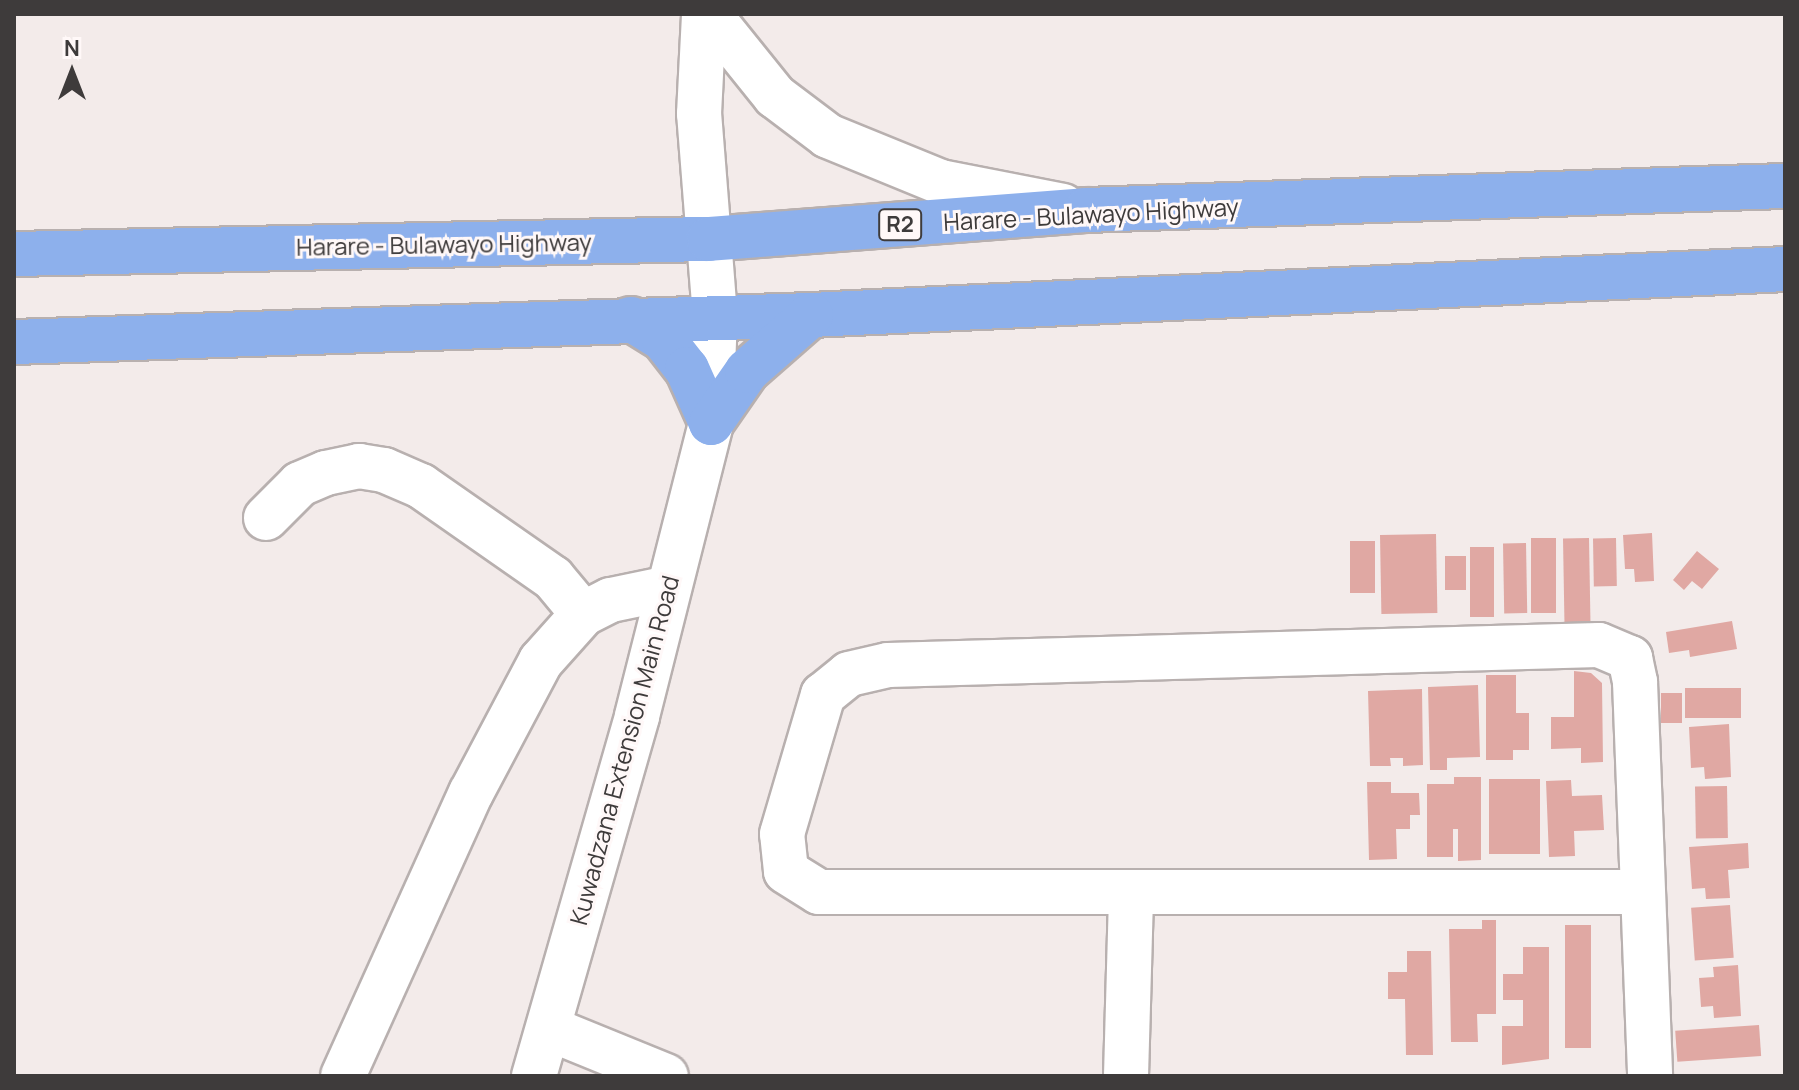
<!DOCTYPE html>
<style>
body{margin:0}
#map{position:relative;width:1799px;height:1090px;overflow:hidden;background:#f3ebea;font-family:Manrope,sans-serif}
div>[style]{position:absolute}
.building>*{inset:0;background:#e0a8a3;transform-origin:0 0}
.roads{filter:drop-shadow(2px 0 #b8b0af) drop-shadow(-2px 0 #b8b0af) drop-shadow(0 2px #b8b0af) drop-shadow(0 -2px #b8b0af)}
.minor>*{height:44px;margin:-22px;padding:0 22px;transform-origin:22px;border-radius:22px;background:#fff}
.highway>*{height:44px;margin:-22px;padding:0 22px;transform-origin:22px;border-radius:22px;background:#8db0ec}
span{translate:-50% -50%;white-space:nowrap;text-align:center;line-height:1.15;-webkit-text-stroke:6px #fff8f8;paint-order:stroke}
.shield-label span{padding:2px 6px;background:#fff8f8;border:2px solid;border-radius:6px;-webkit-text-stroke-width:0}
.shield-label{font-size:22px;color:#3e3b3b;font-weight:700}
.street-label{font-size:24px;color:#3e3b3b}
.frame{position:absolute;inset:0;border:16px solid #3e3b3b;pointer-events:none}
.north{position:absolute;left:32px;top:32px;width:80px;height:80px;-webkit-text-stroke:6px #fff8f8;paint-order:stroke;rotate:0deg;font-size:22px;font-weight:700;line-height:32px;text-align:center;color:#3e3b3b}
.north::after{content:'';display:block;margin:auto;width:28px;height:36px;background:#3e3b3b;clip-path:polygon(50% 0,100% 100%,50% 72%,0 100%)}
</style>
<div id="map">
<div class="building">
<div style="clip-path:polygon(1652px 533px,1654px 581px,1635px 582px,1634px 569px,1625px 569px,1623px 535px)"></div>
<div style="left:1436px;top:534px;width:79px;height:56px;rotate:89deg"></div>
<div style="left:1531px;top:538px;width:25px;height:75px"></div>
<div style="left:1589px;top:538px;width:84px;height:26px;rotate:89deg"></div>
<div style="left:1616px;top:538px;width:48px;height:23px;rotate:89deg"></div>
<div style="left:1350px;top:541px;width:25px;height:52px"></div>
<div style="left:1526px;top:543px;width:70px;height:23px;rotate:89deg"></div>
<div style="left:1470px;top:547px;width:24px;height:70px"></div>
<div style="clip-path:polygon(1697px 551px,1719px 569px,1702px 589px,1692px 581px,1684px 590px,1673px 580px)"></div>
<div style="left:1445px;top:556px;width:21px;height:34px"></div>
<div style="clip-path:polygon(1732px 621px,1737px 649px,1690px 657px,1689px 650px,1669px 653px,1666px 632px)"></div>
<div style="clip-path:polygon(1574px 671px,1591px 673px,1602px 683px,1603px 762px,1581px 763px,1581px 748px,1551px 749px,1551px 717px,1574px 717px)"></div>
<div style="clip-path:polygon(1486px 675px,1516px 675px,1516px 713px,1529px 713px,1529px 750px,1513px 750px,1513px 760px,1486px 760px)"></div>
<div style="clip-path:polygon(1478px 685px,1480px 757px,1447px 758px,1447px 770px,1430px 770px,1428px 687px)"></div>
<div style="left:1685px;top:688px;width:56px;height:30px"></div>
<div style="clip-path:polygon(1422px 689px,1423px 765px,1403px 766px,1403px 758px,1390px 758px,1391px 766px,1370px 766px,1368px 691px)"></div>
<div style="left:1661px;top:693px;width:21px;height:30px"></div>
<div style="clip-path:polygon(1729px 724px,1731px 777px,1705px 779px,1704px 767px,1691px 768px,1689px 727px)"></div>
<div style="clip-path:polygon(1454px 777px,1481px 777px,1481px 860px,1458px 861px,1458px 829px,1453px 829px,1453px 857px,1427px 857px,1427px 784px,1454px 784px)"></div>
<div style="left:1489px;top:779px;width:51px;height:75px"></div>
<div style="clip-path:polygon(1571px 780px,1572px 796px,1602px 795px,1604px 830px,1574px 831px,1575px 856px,1549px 857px,1546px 781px)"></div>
<div style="clip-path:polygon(1367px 782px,1391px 782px,1391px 793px,1419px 793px,1420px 815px,1410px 815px,1410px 829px,1396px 829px,1397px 859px,1369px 860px)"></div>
<div style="left:1727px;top:786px;width:52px;height:32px;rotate:89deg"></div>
<div style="clip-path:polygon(1748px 843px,1749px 868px,1728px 870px,1730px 898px,1706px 899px,1705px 888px,1692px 889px,1689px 847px)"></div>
<div style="left:1730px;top:905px;width:53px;height:39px;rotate:86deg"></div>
<div style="clip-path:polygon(1482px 920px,1496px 920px,1496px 1014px,1477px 1014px,1478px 1042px,1451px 1042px,1449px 929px,1482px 929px)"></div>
<div style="left:1565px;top:925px;width:26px;height:123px"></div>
<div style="clip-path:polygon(1523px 947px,1549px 947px,1549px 1059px,1502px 1065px,1502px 1026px,1523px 1026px,1523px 1000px,1503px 1000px,1503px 974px,1523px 974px)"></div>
<div style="clip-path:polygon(1407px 951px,1431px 951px,1433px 1055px,1406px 1055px,1405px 999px,1388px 999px,1388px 972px,1407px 972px)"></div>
<div style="clip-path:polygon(1738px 965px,1741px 1016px,1714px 1018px,1713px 1006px,1701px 1007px,1699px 978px,1714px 977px,1713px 967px)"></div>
<div style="left:1759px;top:1025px;width:31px;height:84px;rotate:86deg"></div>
</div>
<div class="roads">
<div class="minor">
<div style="left:709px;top:14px;width:105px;rotate:51.2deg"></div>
<div style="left:775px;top:96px;width:66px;rotate:37deg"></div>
<div style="left:828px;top:136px;width:122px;rotate:22.2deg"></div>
<div style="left:941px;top:182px;width:124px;rotate:11.1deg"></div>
<div style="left:266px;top:518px;width:48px;rotate:-45deg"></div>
<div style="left:300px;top:484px;width:28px;rotate:-23deg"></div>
<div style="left:326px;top:473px;width:34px;rotate:-12deg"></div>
<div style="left:359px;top:466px;width:25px;rotate:9deg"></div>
<div style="left:384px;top:470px;width:40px;rotate:23.4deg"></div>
<div style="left:421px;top:486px;width:161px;rotate:34.9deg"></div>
<div style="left:553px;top:578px;width:47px;rotate:50.2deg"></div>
<div style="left:1642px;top:892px;width:823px;rotate:180deg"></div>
<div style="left:819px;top:892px;width:39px;rotate:-148deg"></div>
<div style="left:786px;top:871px;width:37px;rotate:-96deg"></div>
<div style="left:782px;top:834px;width:145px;rotate:-73.6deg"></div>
<div style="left:823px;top:695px;width:33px;rotate:-39deg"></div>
<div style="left:849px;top:674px;width:40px;rotate:-13deg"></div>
<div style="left:888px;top:665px;width:711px;rotate:-1.61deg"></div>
<div style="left:1599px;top:645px;width:34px;rotate:23deg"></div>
<div style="left:1630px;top:658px;width:25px;rotate:78deg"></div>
<div style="left:1635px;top:682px;width:394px;rotate:87.8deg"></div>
<div style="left:550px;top:1029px;width:125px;rotate:22.1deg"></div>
<div style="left:343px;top:1076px;width:311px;rotate:-65.7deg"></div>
<div style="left:471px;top:793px;width:149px;rotate:-62.1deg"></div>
<div style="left:541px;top:661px;width:63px;rotate:-48.2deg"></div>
<div style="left:583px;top:614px;width:31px;rotate:-27deg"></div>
<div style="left:611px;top:600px;width:59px;rotate:-11.7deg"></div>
<div style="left:534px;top:1076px;width:374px;rotate:-74deg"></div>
<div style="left:637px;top:716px;width:302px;rotate:-75.8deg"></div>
<div style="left:711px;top:423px;width:107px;rotate:-87.9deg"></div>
<div style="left:715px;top:316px;width:203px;rotate:-94.5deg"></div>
<div style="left:699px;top:114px;width:100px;rotate:-87.1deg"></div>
<div style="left:1126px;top:1076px;width:181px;rotate:-88.4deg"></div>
</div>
<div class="highway">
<div style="left:14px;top:254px;width:695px;rotate:-1.24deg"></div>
<div style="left:709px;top:239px;width:378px;rotate:-4.4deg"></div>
<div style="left:1086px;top:210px;width:699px;rotate:-1.97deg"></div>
<div style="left:631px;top:319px;width:39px;rotate:32deg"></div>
<div style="left:664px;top:340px;width:37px;rotate:52deg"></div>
<div style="left:687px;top:369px;width:59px;rotate:66deg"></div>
<div style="left:14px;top:342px;width:797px;rotate:-1.94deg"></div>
<div style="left:811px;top:315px;width:975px;rotate:-2.7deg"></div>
<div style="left:711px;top:423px;width:63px;rotate:-55.3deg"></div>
<div style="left:747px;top:371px;width:85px;rotate:-41.2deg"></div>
</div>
</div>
<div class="shield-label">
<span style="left:900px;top:225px">R2</span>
</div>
<div class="street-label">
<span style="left:1091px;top:214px;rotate:-3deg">Harare - Bulawayo Highway</span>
<span style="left:444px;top:244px;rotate:-1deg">Harare - Bulawayo Highway</span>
<span style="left:624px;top:750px;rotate:-75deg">Kuwadzana Extension Main Road</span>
</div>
<div class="frame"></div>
<div class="north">N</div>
</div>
